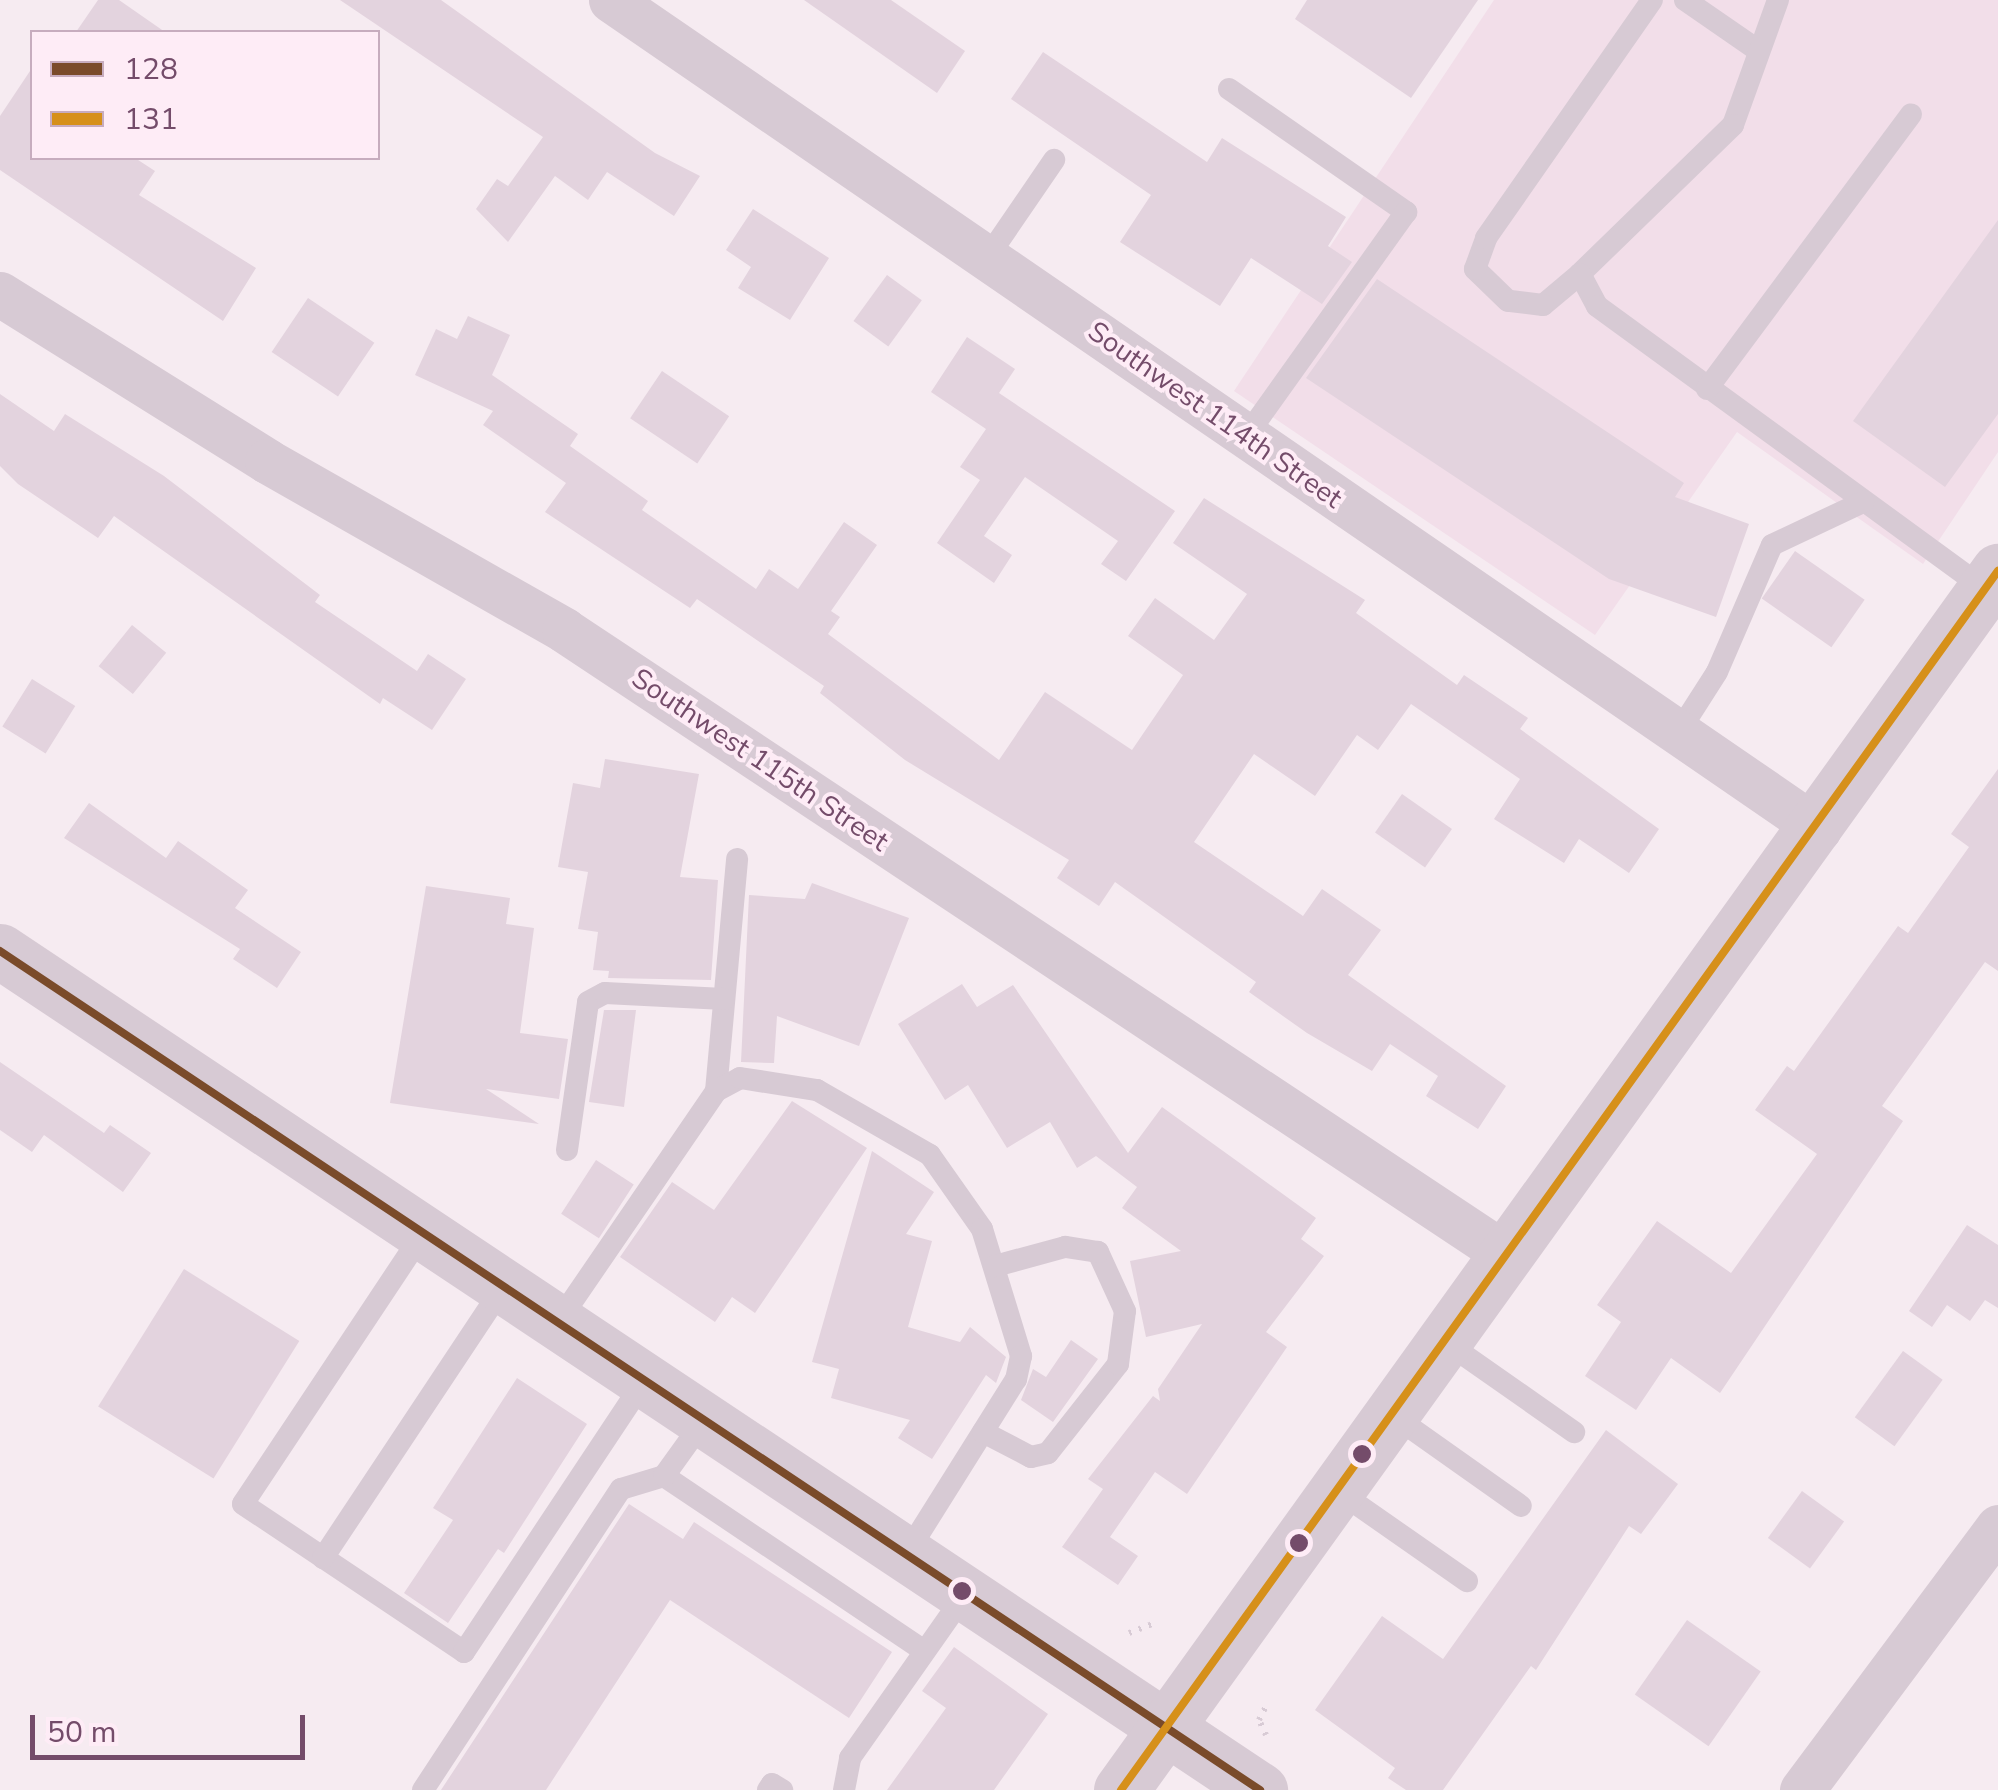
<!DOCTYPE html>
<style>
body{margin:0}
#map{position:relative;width:1998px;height:1790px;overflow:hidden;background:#f6ebf1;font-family:"Nunito Sans",sans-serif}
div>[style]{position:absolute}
.residential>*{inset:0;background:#f2dee9}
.building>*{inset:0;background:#e3d3de;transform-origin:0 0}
.path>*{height:6px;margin-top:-3px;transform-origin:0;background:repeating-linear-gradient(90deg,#d8cbd5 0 2.5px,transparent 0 10.5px)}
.lane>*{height:22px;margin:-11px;padding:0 11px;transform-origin:11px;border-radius:11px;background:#d7cad4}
.street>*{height:45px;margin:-22.5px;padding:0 22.5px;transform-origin:22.5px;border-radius:22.5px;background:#d7cad4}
.secondary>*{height:55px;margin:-27.5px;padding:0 27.5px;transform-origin:27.5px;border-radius:27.5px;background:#d7cad4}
.bus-1>*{height:8px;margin:-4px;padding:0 4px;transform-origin:4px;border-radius:4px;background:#7a4b2a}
.bus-2>*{height:8px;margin:-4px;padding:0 4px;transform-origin:4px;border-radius:4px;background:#d6901a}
.dots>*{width:28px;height:28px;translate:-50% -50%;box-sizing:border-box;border:5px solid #feecf6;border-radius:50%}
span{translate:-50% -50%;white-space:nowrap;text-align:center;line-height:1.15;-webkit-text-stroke:8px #feecf6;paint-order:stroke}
.street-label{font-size:28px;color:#744c6a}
.legend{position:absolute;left:30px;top:30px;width:350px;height:130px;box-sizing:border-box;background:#feecf6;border:2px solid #c7acbe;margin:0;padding:12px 18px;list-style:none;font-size:30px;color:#744c6a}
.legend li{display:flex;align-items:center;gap:20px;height:50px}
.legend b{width:50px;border:2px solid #c7acbe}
.scale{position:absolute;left:30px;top:1715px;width:275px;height:45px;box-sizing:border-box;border:5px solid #744c6a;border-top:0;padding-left:12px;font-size:30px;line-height:35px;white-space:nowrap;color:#744c6a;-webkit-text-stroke:8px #feecf6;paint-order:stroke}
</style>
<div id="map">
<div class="residential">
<div style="clip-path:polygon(1494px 0,1998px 0,1998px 452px,1923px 564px,1737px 432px,1595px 635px,1234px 391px)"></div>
</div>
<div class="building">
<div style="clip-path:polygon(98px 0,119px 0,165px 32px,76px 32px)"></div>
<div style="clip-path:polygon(340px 0,441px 0,655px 153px,700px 176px,674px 216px,607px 172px,588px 200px,555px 176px,508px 242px,476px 209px,497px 179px,508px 186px,543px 137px)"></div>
<div style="clip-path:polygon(804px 0,891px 0,965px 51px,937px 93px)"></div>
<div style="clip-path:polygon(1307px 0,1478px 0,1411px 98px,1295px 19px)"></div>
<div style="clip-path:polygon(1043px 52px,1207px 162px,1222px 138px,1346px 217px,1328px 246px,1352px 262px,1322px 304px,1251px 258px,1220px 306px,1120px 242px,1151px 195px,1011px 99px)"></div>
<div style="clip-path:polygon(32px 68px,32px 158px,135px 158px,155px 171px,139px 195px,256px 268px,223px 321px,0 170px,0 116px)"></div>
<div style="clip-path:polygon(753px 209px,829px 258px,790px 320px,738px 288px,751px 267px,726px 250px)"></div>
<div style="clip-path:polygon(1998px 220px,1998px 414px,1945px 487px,1853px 421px)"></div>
<div style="left:887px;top:275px;width:43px;height:57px;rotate:36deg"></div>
<div style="clip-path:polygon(1377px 279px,1684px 483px,1675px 497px,1749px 524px,1716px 617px,1609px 579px,1306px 378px)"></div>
<div style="left:308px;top:298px;width:80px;height:65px;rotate:34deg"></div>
<div style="clip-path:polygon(468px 316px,510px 335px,492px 375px,578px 434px,570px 446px,648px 501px,642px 510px,756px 589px,769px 569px,798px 589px,844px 522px,877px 545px,831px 611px,840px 617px,828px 634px,999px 760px,1045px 692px,1132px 750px,1183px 675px,1128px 636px,1155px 598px,1214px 640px,1247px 594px,1173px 543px,1204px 498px,1365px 600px,1356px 613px,1457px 685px,1464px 675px,1528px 718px,1520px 729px,1659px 829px,1629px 873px,1579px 839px,1564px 863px,1494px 819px,1520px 779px,1411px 704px,1378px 750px,1357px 735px,1315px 796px,1254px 754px,1194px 842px,1303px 916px,1322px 889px,1381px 930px,1348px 975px,1506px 1086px,1478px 1129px,1426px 1096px,1438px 1076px,1390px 1044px,1372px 1071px,1307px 1033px,1249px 992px,1256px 982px,1115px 882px,1099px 906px,1057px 878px,1069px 860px,905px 760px,820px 693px,824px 686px,697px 599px,690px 608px,545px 512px,566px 483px,483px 425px,493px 411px,415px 375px,436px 329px,457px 339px)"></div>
<div style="clip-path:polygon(967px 337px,1015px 369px,999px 393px,1175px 511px,1126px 581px,1101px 564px,1118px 541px,1025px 477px,984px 536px,1012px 555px,994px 583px,937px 543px,980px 480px,960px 467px,986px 429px,931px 392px)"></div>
<div style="left:662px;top:371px;width:81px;height:57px;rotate:34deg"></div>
<div style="clip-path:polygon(0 394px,54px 431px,65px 414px,164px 476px,320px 595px,315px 602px,417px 671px,428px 654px,466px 679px,432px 730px,383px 698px,380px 704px,114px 516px,98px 538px,18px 484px,0 466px)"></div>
<div style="left:1795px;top:551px;width:85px;height:58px;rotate:35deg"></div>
<div style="left:132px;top:625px;width:44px;height:53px;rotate:39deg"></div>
<div style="left:32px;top:679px;width:51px;height:56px;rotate:32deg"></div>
<div style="clip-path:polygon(605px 759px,699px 774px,680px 877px,718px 880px,711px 980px,608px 978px,609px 971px,593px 970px,598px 932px,578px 929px,588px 872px,558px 867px,573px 783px,600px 788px)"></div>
<div style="clip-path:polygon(1998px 769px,1998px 971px,1985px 962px,1882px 1106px,1903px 1121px,1720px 1393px,1671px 1358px,1636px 1410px,1585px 1376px,1621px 1322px,1597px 1305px,1657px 1221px,1731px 1273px,1817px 1154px,1755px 1110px,1787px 1066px,1794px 1071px,1898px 926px,1908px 933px,1969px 847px,1951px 834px)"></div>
<div style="left:1402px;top:794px;width:61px;height:47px;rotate:35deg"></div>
<div style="clip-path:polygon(89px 803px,166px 858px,178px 841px,248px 890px,235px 908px,301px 952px,277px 988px,233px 959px,240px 949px,64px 838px)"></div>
<div style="clip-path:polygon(812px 883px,909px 918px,859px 1046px,777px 1016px,774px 1063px,741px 1062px,749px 895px,805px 899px)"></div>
<div style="clip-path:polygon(426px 886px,510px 898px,506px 924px,534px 928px,520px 1033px,568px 1039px,559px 1099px,486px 1089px,539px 1124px,390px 1103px)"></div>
<div style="clip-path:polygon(962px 984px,977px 1007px,1013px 985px,1128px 1153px,1162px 1107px,1316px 1218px,1301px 1239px,1324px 1256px,1266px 1332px,1287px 1347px,1187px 1494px,1155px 1472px,1110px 1537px,1138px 1556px,1118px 1585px,1062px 1547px,1103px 1489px,1088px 1479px,1153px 1396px,1160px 1401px,1158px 1389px,1202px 1324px,1146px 1337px,1130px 1261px,1181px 1251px,1122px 1208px,1137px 1187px,1096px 1156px,1077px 1168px,1050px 1122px,1007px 1148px,968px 1085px,945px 1100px,898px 1024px)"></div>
<div style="clip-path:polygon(604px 1010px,636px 1010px,624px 1107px,589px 1102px)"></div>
<div style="clip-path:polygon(0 1062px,104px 1133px,110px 1125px,151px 1153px,123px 1192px,44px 1135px,32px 1152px,0 1130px)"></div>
<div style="clip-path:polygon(792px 1101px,867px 1148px,755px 1313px,732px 1297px,715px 1322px,620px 1257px,672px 1182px,714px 1210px)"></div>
<div style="clip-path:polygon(872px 1151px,934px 1192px,906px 1234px,932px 1241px,908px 1327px,960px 1342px,970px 1327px,1006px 1357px,996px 1383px,986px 1375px,932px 1459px,898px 1438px,910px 1420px,831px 1398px,839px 1369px,812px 1362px)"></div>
<div style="left:596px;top:1160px;width:45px;height:64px;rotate:33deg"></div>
<div style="clip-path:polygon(1967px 1225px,1998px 1245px,1998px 1308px,1985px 1300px,1970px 1321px,1947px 1305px,1932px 1327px,1909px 1311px)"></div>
<div style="left:184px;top:1269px;width:136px;height:162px;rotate:32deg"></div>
<div style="clip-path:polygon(1071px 1340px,1098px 1359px,1053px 1422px,1021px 1400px,1033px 1369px,1046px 1377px)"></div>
<div style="left:1903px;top:1351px;width:49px;height:82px;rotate:36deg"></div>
<div style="clip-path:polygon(517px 1378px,587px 1424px,504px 1553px,498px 1549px,448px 1623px,404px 1593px,453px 1520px,433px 1508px)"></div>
<div style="clip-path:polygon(1606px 1430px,1678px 1484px,1641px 1534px,1629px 1526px,1536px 1670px,1531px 1666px,1443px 1790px,1406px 1790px,1388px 1778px,1395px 1768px,1315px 1710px,1382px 1616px,1443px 1659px)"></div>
<div style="left:1802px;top:1491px;width:52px;height:58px;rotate:36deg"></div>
<div style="clip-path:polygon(629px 1504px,683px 1539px,694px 1522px,892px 1652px,849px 1718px,670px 1600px,546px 1790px,441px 1790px)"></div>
<div style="left:1687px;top:1620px;width:90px;height:91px;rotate:35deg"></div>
<div style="clip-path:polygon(954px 1647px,1048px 1714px,994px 1790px,887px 1790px,946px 1708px,922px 1691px)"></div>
</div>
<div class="path">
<div style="left:1129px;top:1633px;width:25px;rotate:-21deg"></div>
<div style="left:1266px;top:1735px;width:17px;rotate:-115deg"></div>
<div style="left:1259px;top:1720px;width:16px;rotate:-63deg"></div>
</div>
<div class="lane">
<div style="left:1685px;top:0;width:90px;rotate:34.6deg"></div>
<div style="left:1778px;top:0;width:133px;rotate:109.8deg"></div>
<div style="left:1733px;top:125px;width:214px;rotate:135.8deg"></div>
<div style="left:1580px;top:274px;width:36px;rotate:62deg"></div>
<div style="left:1597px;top:306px;width:480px;rotate:36.1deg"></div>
<div style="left:1229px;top:89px;width:216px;rotate:34.8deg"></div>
<div style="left:1406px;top:212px;width:275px;rotate:125.5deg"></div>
<div style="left:987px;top:258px;width:119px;rotate:-55.6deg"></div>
<div style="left:1580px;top:274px;width:48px;rotate:140deg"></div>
<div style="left:1543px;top:305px;width:35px;rotate:-173deg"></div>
<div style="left:1508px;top:301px;width:46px;rotate:-135.9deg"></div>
<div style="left:1475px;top:269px;width:33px;rotate:-70deg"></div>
<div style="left:1486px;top:238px;width:290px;rotate:-55.1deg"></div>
<div style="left:1707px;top:389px;width:342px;rotate:-53.4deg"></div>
<div style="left:1678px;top:733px;width:72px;rotate:-57.4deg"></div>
<div style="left:1717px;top:672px;width:138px;rotate:-66.6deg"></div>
<div style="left:1772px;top:545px;width:101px;rotate:-25.3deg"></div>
<div style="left:716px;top:1091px;width:233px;rotate:-84.8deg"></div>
<div style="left:567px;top:1150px;width:149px;rotate:-81.9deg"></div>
<div style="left:588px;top:1002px;width:19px;rotate:-28deg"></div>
<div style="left:605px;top:993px;width:119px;rotate:2.9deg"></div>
<div style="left:423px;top:1233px;width:325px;rotate:123.6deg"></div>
<div style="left:243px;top:1504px;width:266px;rotate:33.8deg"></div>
<div style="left:464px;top:1652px;width:327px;rotate:-56.4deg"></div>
<div style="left:558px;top:1322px;width:280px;rotate:-55.6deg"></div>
<div style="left:716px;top:1091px;width:27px;rotate:-28deg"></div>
<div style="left:740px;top:1078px;width:78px;rotate:8.9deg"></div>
<div style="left:817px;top:1090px;width:130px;rotate:29.9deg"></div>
<div style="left:930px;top:1155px;width:90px;rotate:54.9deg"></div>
<div style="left:982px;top:1229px;width:133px;rotate:72.9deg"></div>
<div style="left:1021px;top:1356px;width:24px;rotate:102deg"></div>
<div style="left:1016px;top:1379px;width:205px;rotate:122.1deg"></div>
<div style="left:1444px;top:1341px;width:159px;rotate:35deg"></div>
<div style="left:1391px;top:1414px;width:159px;rotate:35.3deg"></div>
<div style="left:983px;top:1432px;width:54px;rotate:27.5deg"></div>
<div style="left:1031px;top:1457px;width:17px;rotate:-13deg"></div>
<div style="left:1048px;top:1453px;width:113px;rotate:-51.8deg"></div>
<div style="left:1118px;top:1364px;width:53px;rotate:-82.5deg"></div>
<div style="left:1125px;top:1311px;width:65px;rotate:-114.6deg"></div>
<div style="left:1098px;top:1252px;width:33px;rotate:-171deg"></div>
<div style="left:1065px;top:1247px;width:73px;rotate:164.8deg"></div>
<div style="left:664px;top:1476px;width:313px;rotate:33.9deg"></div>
<div style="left:1335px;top:1489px;width:161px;rotate:34.9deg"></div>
<div style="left:323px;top:1558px;width:327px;rotate:-56.4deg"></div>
<div style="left:423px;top:1790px;width:360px;rotate:-56.7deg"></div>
<div style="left:621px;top:1489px;width:45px;rotate:-16.8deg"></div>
<div style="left:664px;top:1476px;width:70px;rotate:-54.3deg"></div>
<div style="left:768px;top:1790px;width:7px;rotate:-56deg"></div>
<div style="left:772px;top:1784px;width:12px;rotate:31deg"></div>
<div style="left:844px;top:1790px;width:33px;rotate:-79deg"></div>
<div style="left:850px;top:1758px;width:202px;rotate:-54.9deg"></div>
</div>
<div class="street">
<div style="left:611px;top:0;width:1465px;rotate:34.46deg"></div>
<div style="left:0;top:294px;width:315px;rotate:32deg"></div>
<div style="left:267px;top:461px;width:342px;rotate:29.6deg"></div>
<div style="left:564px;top:630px;width:1125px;rotate:33.55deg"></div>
<div style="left:1802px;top:1790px;width:328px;rotate:-53.3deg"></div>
</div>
<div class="secondary">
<div style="left:0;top:951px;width:1514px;rotate:33.66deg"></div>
<div style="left:1121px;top:1790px;width:1502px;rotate:-54.27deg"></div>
</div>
<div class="bus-1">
<div style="left:0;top:951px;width:1514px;rotate:33.66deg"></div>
</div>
<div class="bus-2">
<div style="left:1121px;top:1790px;width:1502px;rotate:-54.27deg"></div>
</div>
<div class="dots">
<div style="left:1362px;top:1454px;background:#744c6a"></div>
<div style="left:1299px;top:1543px;background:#744c6a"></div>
<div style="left:962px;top:1591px;background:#744c6a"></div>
</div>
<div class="street-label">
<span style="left:1215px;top:415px;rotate:35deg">Southwest 114th Street</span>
<span style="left:760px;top:760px;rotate:34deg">Southwest 115th Street</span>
</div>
<ul class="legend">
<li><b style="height:12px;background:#7a4b2a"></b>128</li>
<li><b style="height:12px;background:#d6901a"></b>131</li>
</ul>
<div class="scale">50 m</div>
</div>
